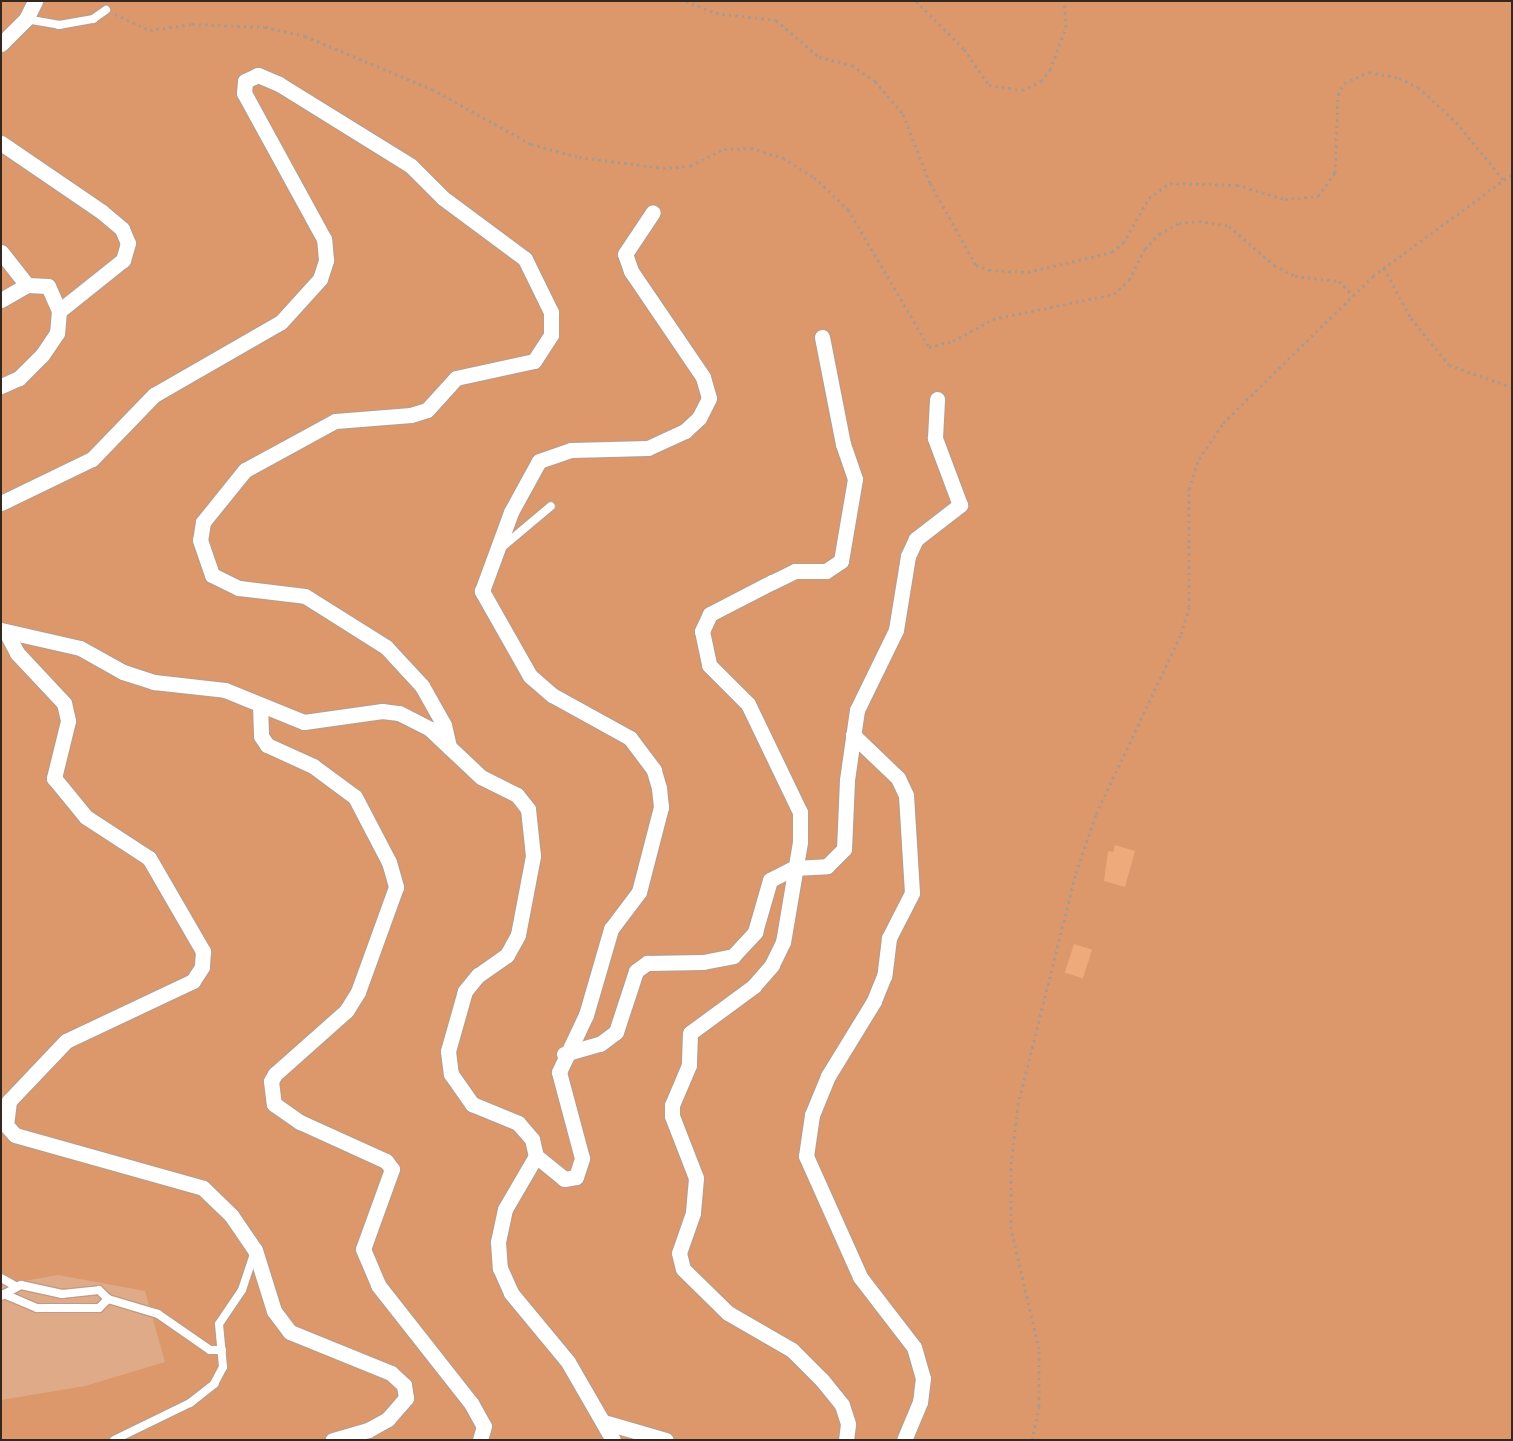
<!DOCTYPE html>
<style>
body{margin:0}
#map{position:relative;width:1513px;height:1441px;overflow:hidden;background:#fbe5d7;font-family:Inter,sans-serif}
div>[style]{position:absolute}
.green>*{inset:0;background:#deaa88}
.forest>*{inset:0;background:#dc986a}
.building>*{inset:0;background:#efaa7c;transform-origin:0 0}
.path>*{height:3px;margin-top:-1.5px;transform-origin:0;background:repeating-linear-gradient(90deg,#ac998d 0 2.5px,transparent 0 6.5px)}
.roads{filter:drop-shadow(1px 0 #be9c86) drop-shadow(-1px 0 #be9c86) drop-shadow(0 1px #be9c86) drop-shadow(0 -1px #be9c86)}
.service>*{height:8px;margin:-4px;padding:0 4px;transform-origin:4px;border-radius:4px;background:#fff}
.minor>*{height:15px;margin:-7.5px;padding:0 7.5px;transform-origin:7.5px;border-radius:7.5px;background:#fff}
span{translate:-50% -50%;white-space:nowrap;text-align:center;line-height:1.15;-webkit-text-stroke:4px #fdf6f1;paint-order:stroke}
.frame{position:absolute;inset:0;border:2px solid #34271e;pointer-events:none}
</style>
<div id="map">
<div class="green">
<div style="clip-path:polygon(1px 1038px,273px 1387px,1px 1440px)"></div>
</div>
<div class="forest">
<div style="clip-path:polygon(1px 1px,1512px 1px,1512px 1440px,1px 1440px,1px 1400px,85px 1386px,165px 1362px,145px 1291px,58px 1275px,1px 1285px)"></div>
</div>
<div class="building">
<div style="clip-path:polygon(1115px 845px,1135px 851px,1125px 887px,1104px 881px,1108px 851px,1113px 852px)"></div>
<div style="left:1074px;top:944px;width:19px;height:30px;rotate:18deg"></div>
</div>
<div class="path">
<div style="left:686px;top:1px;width:32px;rotate:22deg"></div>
<div style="left:716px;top:13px;width:60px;rotate:6.7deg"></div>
<div style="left:776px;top:20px;width:57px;rotate:40.7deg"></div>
<div style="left:819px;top:57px;width:34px;rotate:14deg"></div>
<div style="left:852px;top:65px;width:28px;rotate:35deg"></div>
<div style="left:875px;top:81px;width:43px;rotate:49.7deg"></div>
<div style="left:903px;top:114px;width:74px;rotate:68.6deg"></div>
<div style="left:930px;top:183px;width:94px;rotate:60.7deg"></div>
<div style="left:976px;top:265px;width:14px;rotate:21deg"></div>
<div style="left:989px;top:270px;width:39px;rotate:3deg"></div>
<div style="left:1028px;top:272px;width:86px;rotate:-13.4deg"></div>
<div style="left:1112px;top:252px;width:14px;rotate:-39deg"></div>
<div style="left:1123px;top:243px;width:52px;rotate:-60deg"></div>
<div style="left:1149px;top:198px;width:26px;rotate:-36deg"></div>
<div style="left:1170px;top:183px;width:67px;rotate:1.7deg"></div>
<div style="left:1237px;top:185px;width:50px;rotate:16.3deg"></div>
<div style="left:1285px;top:199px;width:33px;rotate:-5deg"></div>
<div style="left:1318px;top:196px;width:29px;rotate:-54deg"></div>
<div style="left:1335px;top:173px;width:78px;rotate:-87.8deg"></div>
<div style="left:1338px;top:95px;width:13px;rotate:-63deg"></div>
<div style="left:1344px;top:83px;width:27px;rotate:-24deg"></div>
<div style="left:1369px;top:72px;width:31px;rotate:11deg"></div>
<div style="left:1399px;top:78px;width:21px;rotate:25deg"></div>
<div style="left:1418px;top:87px;width:52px;rotate:42.6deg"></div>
<div style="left:1456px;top:122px;width:74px;rotate:50.5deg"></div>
<div style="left:916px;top:1px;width:68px;rotate:45deg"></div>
<div style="left:964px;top:49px;width:44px;rotate:55.2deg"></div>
<div style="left:989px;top:85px;width:33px;rotate:9deg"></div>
<div style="left:1022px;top:90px;width:21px;rotate:-25deg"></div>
<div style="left:1041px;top:81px;width:14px;rotate:-51deg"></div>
<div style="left:1050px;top:70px;width:46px;rotate:-69.6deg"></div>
<div style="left:1066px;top:27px;width:26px;rotate:-94deg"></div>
<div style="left:115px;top:14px;width:38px;rotate:25deg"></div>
<div style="left:150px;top:30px;width:42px;rotate:-8.1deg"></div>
<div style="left:192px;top:24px;width:73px;rotate:2.4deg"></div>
<div style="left:265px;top:27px;width:41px;rotate:12.7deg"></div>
<div style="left:305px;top:36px;width:138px;rotate:22.7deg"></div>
<div style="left:432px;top:89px;width:113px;rotate:29.1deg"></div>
<div style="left:531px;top:144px;width:50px;rotate:15.2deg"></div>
<div style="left:579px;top:157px;width:85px;rotate:7.5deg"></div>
<div style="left:663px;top:168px;width:27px;rotate:-4deg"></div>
<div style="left:690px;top:166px;width:38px;rotate:-27deg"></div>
<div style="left:724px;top:149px;width:27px;rotate:-2deg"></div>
<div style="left:751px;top:148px;width:34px;rotate:17deg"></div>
<div style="left:783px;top:158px;width:36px;rotate:32deg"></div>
<div style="left:814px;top:177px;width:47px;rotate:43.3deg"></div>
<div style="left:848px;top:209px;width:160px;rotate:59.6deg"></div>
<div style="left:929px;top:347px;width:25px;rotate:-14deg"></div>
<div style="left:953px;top:341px;width:46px;rotate:-28.8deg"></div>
<div style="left:993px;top:319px;width:124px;rotate:-11.7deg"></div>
<div style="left:1114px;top:294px;width:21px;rotate:-43deg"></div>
<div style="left:1129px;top:280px;width:35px;rotate:-63deg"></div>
<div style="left:1145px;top:249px;width:21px;rotate:-47deg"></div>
<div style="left:1159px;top:234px;width:23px;rotate:-29deg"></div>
<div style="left:1179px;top:223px;width:20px;rotate:-6deg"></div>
<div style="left:1199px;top:221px;width:30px;rotate:9deg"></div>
<div style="left:1229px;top:226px;width:60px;rotate:40.9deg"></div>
<div style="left:1274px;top:265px;width:24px;rotate:28deg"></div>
<div style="left:1295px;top:276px;width:44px;rotate:6.5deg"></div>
<div style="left:1339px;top:281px;width:19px;rotate:47deg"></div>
<div style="left:1384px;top:268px;width:57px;rotate:61.6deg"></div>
<div style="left:1411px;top:318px;width:60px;rotate:51deg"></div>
<div style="left:1449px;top:365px;width:67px;rotate:19.2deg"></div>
<div style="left:1032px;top:1440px;width:35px;rotate:-78deg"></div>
<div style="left:1039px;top:1406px;width:57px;rotate:-90deg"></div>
<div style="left:1039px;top:1349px;width:123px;rotate:-103.1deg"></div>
<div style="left:1011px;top:1229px;width:65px;rotate:-90deg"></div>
<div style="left:1011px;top:1164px;width:59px;rotate:-83.2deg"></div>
<div style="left:1018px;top:1105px;width:239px;rotate:-76deg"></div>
<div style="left:1076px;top:873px;width:62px;rotate:-71.3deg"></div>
<div style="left:1096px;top:814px;width:199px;rotate:-64.7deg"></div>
<div style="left:1181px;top:634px;width:28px;rotate:-73deg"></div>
<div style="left:1189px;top:607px;width:118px;rotate:-90deg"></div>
<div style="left:1189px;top:489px;width:32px;rotate:-72deg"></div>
<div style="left:1199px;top:459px;width:43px;rotate:-56.3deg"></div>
<div style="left:1223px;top:423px;width:210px;rotate:-44.4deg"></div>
<div style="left:1373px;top:276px;width:172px;rotate:-36.3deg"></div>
</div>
<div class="roads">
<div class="service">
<div style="left:26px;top:19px;width:34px;rotate:10deg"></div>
<div style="left:59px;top:25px;width:35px;rotate:-10deg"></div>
<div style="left:93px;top:19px;width:16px;rotate:-35deg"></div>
<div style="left:501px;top:548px;width:65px;rotate:-40deg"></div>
<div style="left:1px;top:1278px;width:18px;rotate:29deg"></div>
<div style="left:4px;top:1294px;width:36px;rotate:23deg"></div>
<div style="left:37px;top:1308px;width:62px"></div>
<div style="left:99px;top:1308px;width:13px;rotate:-45deg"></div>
<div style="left:1px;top:1296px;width:23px;rotate:-29deg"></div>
<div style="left:21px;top:1285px;width:42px;rotate:12.4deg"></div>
<div style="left:62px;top:1294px;width:37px;rotate:-6deg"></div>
<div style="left:99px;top:1290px;width:13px;rotate:45deg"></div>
<div style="left:108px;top:1299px;width:52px;rotate:16.7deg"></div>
<div style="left:158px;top:1314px;width:63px;rotate:34.7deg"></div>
<div style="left:210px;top:1350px;width:12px"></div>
<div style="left:114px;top:1440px;width:85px;rotate:-26deg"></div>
<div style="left:190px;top:1403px;width:31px;rotate:-38deg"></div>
<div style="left:214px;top:1384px;width:19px;rotate:-62deg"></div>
<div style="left:223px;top:1367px;width:43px;rotate:-95.3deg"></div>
<div style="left:219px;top:1324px;width:41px;rotate:-55.9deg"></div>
<div style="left:242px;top:1290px;width:41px;rotate:-71.6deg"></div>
</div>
<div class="minor">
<div style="left:1px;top:44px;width:35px;rotate:-45deg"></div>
<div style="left:26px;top:19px;width:20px;rotate:-63deg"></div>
<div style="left:1px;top:143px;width:122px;rotate:34.3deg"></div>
<div style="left:102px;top:212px;width:26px;rotate:40deg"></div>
<div style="left:122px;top:229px;width:15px;rotate:67deg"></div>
<div style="left:128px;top:243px;width:18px;rotate:106deg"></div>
<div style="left:123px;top:260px;width:82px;rotate:141.4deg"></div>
<div style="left:1px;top:252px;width:42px;rotate:51.8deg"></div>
<div style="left:1px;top:300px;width:30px;rotate:-30deg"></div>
<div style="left:27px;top:285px;width:21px;rotate:3deg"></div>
<div style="left:48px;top:286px;width:27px;rotate:66deg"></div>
<div style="left:59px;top:311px;width:22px;rotate:95deg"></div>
<div style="left:57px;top:333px;width:27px;rotate:124deg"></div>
<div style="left:42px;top:355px;width:33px;rotate:135deg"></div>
<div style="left:19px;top:378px;width:20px;rotate:156deg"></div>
<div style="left:822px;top:337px;width:109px;rotate:78.9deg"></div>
<div style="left:843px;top:444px;width:37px;rotate:71deg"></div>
<div style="left:855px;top:479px;width:83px;rotate:99.7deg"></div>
<div style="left:841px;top:561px;width:18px;rotate:146deg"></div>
<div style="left:826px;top:571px;width:31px;rotate:180deg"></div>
<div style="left:795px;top:571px;width:25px;rotate:154deg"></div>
<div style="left:772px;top:582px;width:70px;rotate:152.7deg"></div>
<div style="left:710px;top:614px;width:19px;rotate:115deg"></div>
<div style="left:702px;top:631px;width:35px;rotate:78deg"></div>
<div style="left:709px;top:665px;width:55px;rotate:45deg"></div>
<div style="left:748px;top:704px;width:120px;rotate:64.3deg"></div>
<div style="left:800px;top:812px;width:30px;rotate:90deg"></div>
<div style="left:800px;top:842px;width:101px;rotate:99.6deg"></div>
<div style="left:783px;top:942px;width:25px;rotate:116deg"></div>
<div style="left:772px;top:965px;width:28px;rotate:131deg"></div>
<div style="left:754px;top:986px;width:79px;rotate:143.7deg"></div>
<div style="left:690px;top:1033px;width:32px;rotate:92deg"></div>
<div style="left:689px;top:1065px;width:43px;rotate:113deg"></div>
<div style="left:672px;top:1105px;width:11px;rotate:90deg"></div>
<div style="left:672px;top:1116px;width:66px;rotate:68.8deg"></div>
<div style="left:696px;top:1178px;width:35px;rotate:95deg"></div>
<div style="left:693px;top:1213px;width:42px;rotate:109.3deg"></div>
<div style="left:679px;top:1253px;width:16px;rotate:76deg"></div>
<div style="left:683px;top:1269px;width:63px;rotate:44.4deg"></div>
<div style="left:728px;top:1313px;width:74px;rotate:30deg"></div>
<div style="left:792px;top:1350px;width:42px;rotate:45deg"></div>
<div style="left:822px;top:1380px;width:32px;rotate:51deg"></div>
<div style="left:842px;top:1405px;width:20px;rotate:72deg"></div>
<div style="left:848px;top:1424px;width:16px;rotate:97deg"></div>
<div style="left:1px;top:503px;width:101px;rotate:-25.8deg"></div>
<div style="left:92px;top:459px;width:89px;rotate:-45.9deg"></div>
<div style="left:154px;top:395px;width:146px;rotate:-29.9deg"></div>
<div style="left:281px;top:322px;width:58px;rotate:-47.8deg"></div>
<div style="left:320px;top:279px;width:20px;rotate:-72deg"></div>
<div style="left:326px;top:260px;width:21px;rotate:-95deg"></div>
<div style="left:324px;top:239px;width:166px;rotate:-118.7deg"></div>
<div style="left:244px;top:93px;width:12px;rotate:-85deg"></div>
<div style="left:245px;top:81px;width:14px;rotate:-25deg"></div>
<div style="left:258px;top:75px;width:23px;rotate:23deg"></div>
<div style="left:279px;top:84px;width:155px;rotate:31.8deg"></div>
<div style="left:411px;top:166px;width:45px;rotate:45deg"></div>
<div style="left:443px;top:198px;width:102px;rotate:36.6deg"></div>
<div style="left:525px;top:259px;width:59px;rotate:63.9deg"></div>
<div style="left:551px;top:312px;width:23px;rotate:90deg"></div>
<div style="left:551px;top:335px;width:31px;rotate:123deg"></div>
<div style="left:534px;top:361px;width:80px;rotate:167.7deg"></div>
<div style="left:456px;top:378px;width:43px;rotate:132.2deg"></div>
<div style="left:427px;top:410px;width:17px;rotate:163deg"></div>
<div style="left:411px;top:415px;width:76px;rotate:175.5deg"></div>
<div style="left:335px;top:421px;width:102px;rotate:151.4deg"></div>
<div style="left:245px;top:470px;width:67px;rotate:128.9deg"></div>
<div style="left:203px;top:522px;width:18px;rotate:99deg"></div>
<div style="left:200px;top:540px;width:37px;rotate:71deg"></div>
<div style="left:212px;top:575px;width:30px;rotate:26deg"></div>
<div style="left:239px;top:588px;width:66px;rotate:6.9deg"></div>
<div style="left:305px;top:596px;width:96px;rotate:32.2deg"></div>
<div style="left:386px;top:647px;width:53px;rotate:47.3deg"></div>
<div style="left:422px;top:686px;width:45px;rotate:60.6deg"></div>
<div style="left:444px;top:725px;width:23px;rotate:77deg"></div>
<div style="left:1px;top:630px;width:81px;rotate:12.8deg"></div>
<div style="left:80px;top:648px;width:49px;rotate:29.2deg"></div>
<div style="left:123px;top:672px;width:33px;rotate:18deg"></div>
<div style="left:154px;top:682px;width:71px;rotate:6.4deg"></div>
<div style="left:225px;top:690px;width:85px;rotate:22.1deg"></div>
<div style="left:304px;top:722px;width:79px;rotate:-8deg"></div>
<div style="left:382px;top:711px;width:17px;rotate:7deg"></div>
<div style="left:399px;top:713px;width:35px;rotate:27deg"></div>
<div style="left:430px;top:729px;width:70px;rotate:43.3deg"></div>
<div style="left:481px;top:777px;width:40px;rotate:26.6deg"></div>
<div style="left:517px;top:795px;width:18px;rotate:52deg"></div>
<div style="left:528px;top:809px;width:47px;rotate:83.9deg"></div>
<div style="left:533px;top:856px;width:80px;rotate:100.8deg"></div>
<div style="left:518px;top:935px;width:23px;rotate:119deg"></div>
<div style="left:507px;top:955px;width:35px;rotate:145deg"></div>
<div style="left:478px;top:975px;width:21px;rotate:129deg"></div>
<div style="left:465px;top:991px;width:62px;rotate:105.8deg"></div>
<div style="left:448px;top:1051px;width:23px;rotate:83deg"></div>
<div style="left:451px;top:1074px;width:37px;rotate:55deg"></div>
<div style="left:472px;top:1104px;width:50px;rotate:22.4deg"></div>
<div style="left:518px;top:1123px;width:21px;rotate:49deg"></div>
<div style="left:532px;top:1139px;width:17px;rotate:77deg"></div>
<div style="left:536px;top:1156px;width:61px;rotate:120.3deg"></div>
<div style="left:505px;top:1209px;width:34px;rotate:102deg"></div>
<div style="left:498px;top:1242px;width:26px;rotate:86deg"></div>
<div style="left:500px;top:1268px;width:27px;rotate:66deg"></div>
<div style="left:511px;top:1293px;width:89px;rotate:50.4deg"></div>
<div style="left:568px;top:1362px;width:90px;rotate:60deg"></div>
<div style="left:6px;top:632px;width:24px;rotate:62deg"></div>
<div style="left:17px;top:653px;width:69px;rotate:46.8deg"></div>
<div style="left:64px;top:703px;width:18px;rotate:77deg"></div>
<div style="left:68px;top:721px;width:59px;rotate:103.8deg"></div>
<div style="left:54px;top:778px;width:50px;rotate:50.6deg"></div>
<div style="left:86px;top:817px;width:75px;rotate:33.1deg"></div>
<div style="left:149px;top:858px;width:108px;rotate:59.9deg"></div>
<div style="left:203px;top:951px;width:16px;rotate:94deg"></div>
<div style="left:202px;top:967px;width:17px;rotate:123deg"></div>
<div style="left:193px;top:981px;width:140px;rotate:154.7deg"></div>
<div style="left:66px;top:1041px;width:83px;rotate:133.5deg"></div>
<div style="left:9px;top:1101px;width:24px;rotate:97deg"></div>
<div style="left:6px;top:1125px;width:13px;rotate:48deg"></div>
<div style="left:15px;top:1135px;width:195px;rotate:15.7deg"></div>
<div style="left:203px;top:1188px;width:39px;rotate:44deg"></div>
<div style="left:231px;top:1215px;width:42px;rotate:55.6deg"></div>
<div style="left:255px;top:1250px;width:64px;rotate:72.7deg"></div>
<div style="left:274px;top:1311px;width:26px;rotate:53deg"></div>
<div style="left:290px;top:1332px;width:109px;rotate:22.1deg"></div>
<div style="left:391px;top:1373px;width:18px;rotate:43deg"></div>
<div style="left:404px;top:1385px;width:13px;rotate:81deg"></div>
<div style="left:406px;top:1398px;width:28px;rotate:131deg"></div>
<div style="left:388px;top:1419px;width:23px;rotate:151deg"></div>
<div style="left:368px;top:1430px;width:37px;rotate:164deg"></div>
<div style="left:260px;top:705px;width:31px;rotate:88deg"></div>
<div style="left:261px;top:736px;width:11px;rotate:56deg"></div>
<div style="left:267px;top:745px;width:51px;rotate:24.5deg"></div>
<div style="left:313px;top:766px;width:52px;rotate:36.4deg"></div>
<div style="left:355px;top:797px;width:73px;rotate:62.4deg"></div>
<div style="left:389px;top:862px;width:26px;rotate:74deg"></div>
<div style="left:396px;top:887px;width:112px;rotate:109.9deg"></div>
<div style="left:358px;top:992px;width:22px;rotate:122deg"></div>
<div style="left:346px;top:1011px;width:95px;rotate:138.4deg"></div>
<div style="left:275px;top:1074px;width:8px;rotate:120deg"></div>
<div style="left:271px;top:1081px;width:23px;rotate:83deg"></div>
<div style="left:274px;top:1104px;width:32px;rotate:35deg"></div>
<div style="left:300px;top:1122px;width:94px;rotate:24.4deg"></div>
<div style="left:386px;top:1161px;width:10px;rotate:53deg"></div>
<div style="left:392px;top:1169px;width:85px;rotate:109.9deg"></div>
<div style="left:363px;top:1249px;width:39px;rotate:67deg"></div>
<div style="left:378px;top:1285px;width:150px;rotate:51.8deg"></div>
<div style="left:471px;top:1403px;width:26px;rotate:61deg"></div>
<div style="left:484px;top:1426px;width:15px;rotate:106deg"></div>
<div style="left:853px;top:735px;width:62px;rotate:43.7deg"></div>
<div style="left:898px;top:778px;width:19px;rotate:65deg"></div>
<div style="left:906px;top:795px;width:98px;rotate:86.5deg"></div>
<div style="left:912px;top:893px;width:51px;rotate:117.1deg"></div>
<div style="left:889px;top:938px;width:38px;rotate:97deg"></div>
<div style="left:884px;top:976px;width:27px;rotate:112deg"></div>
<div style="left:874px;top:1001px;width:88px;rotate:121.5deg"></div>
<div style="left:828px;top:1076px;width:42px;rotate:112.3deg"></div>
<div style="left:812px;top:1115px;width:41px;rotate:98.3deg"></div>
<div style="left:806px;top:1156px;width:133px;rotate:65.9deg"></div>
<div style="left:860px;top:1277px;width:88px;rotate:52.4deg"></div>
<div style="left:914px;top:1347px;width:32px;rotate:74deg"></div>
<div style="left:923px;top:1378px;width:24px;rotate:97deg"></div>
<div style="left:920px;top:1402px;width:41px;rotate:112.8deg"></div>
<div style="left:564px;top:1054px;width:37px;rotate:-16deg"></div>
<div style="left:600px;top:1044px;width:20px;rotate:-37deg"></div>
<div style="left:616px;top:1032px;width:64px;rotate:-71.8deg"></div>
<div style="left:636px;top:971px;width:14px;rotate:-36deg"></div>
<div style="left:647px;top:963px;width:56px;rotate:-1deg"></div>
<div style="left:703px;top:962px;width:31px;rotate:-11deg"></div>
<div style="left:733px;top:956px;width:33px;rotate:-47deg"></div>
<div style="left:755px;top:932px;width:54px;rotate:-73.9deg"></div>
<div style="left:770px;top:880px;width:27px;rotate:-27deg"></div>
<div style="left:794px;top:868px;width:33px;rotate:-3deg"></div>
<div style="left:827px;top:866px;width:24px;rotate:-45deg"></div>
<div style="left:844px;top:849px;width:69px;rotate:-87.5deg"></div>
<div style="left:847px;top:780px;width:71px;rotate:-81.9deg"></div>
<div style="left:857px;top:710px;width:89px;rotate:-64deg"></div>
<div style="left:896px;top:630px;width:75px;rotate:-80.8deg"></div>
<div style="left:908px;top:556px;width:19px;rotate:-65deg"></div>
<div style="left:916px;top:539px;width:56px;rotate:-37.7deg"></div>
<div style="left:960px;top:505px;width:72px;rotate:-110.5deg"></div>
<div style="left:935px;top:438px;width:39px;rotate:-87deg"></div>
<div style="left:536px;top:1156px;width:36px;rotate:39deg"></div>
<div style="left:564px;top:1179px;width:12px;rotate:-9deg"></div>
<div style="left:576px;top:1177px;width:20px;rotate:-72deg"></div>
<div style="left:582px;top:1158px;width:89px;rotate:-105deg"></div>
<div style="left:559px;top:1072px;width:63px;rotate:-64.7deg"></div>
<div style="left:586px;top:1015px;width:90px;rotate:-73.8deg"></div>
<div style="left:611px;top:929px;width:46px;rotate:-52.9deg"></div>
<div style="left:639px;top:892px;width:88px;rotate:-75.5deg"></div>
<div style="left:661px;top:807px;width:19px;rotate:-96deg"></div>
<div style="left:659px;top:788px;width:19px;rotate:-106deg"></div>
<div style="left:654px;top:770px;width:40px;rotate:-127deg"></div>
<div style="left:630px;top:738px;width:89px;rotate:-151.1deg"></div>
<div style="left:552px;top:695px;width:29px;rotate:-139deg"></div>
<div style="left:530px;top:676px;width:98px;rotate:-119.5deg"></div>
<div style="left:482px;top:591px;width:84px;rotate:-69.8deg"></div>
<div style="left:511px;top:512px;width:58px;rotate:-61.2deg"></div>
<div style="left:539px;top:461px;width:34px;rotate:-19deg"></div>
<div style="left:571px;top:450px;width:77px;rotate:-1.5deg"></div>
<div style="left:648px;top:448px;width:41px;rotate:-24.7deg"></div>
<div style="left:685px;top:431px;width:19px;rotate:-43deg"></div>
<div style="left:699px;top:418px;width:22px;rotate:-63deg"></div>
<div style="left:709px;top:398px;width:22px;rotate:-106deg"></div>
<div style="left:703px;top:377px;width:128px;rotate:-124.2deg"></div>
<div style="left:631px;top:271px;width:18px;rotate:-109deg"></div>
<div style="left:625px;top:254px;width:50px;rotate:-56.3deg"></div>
<div style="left:607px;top:1423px;width:61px;rotate:16.1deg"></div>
</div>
</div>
<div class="frame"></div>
</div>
